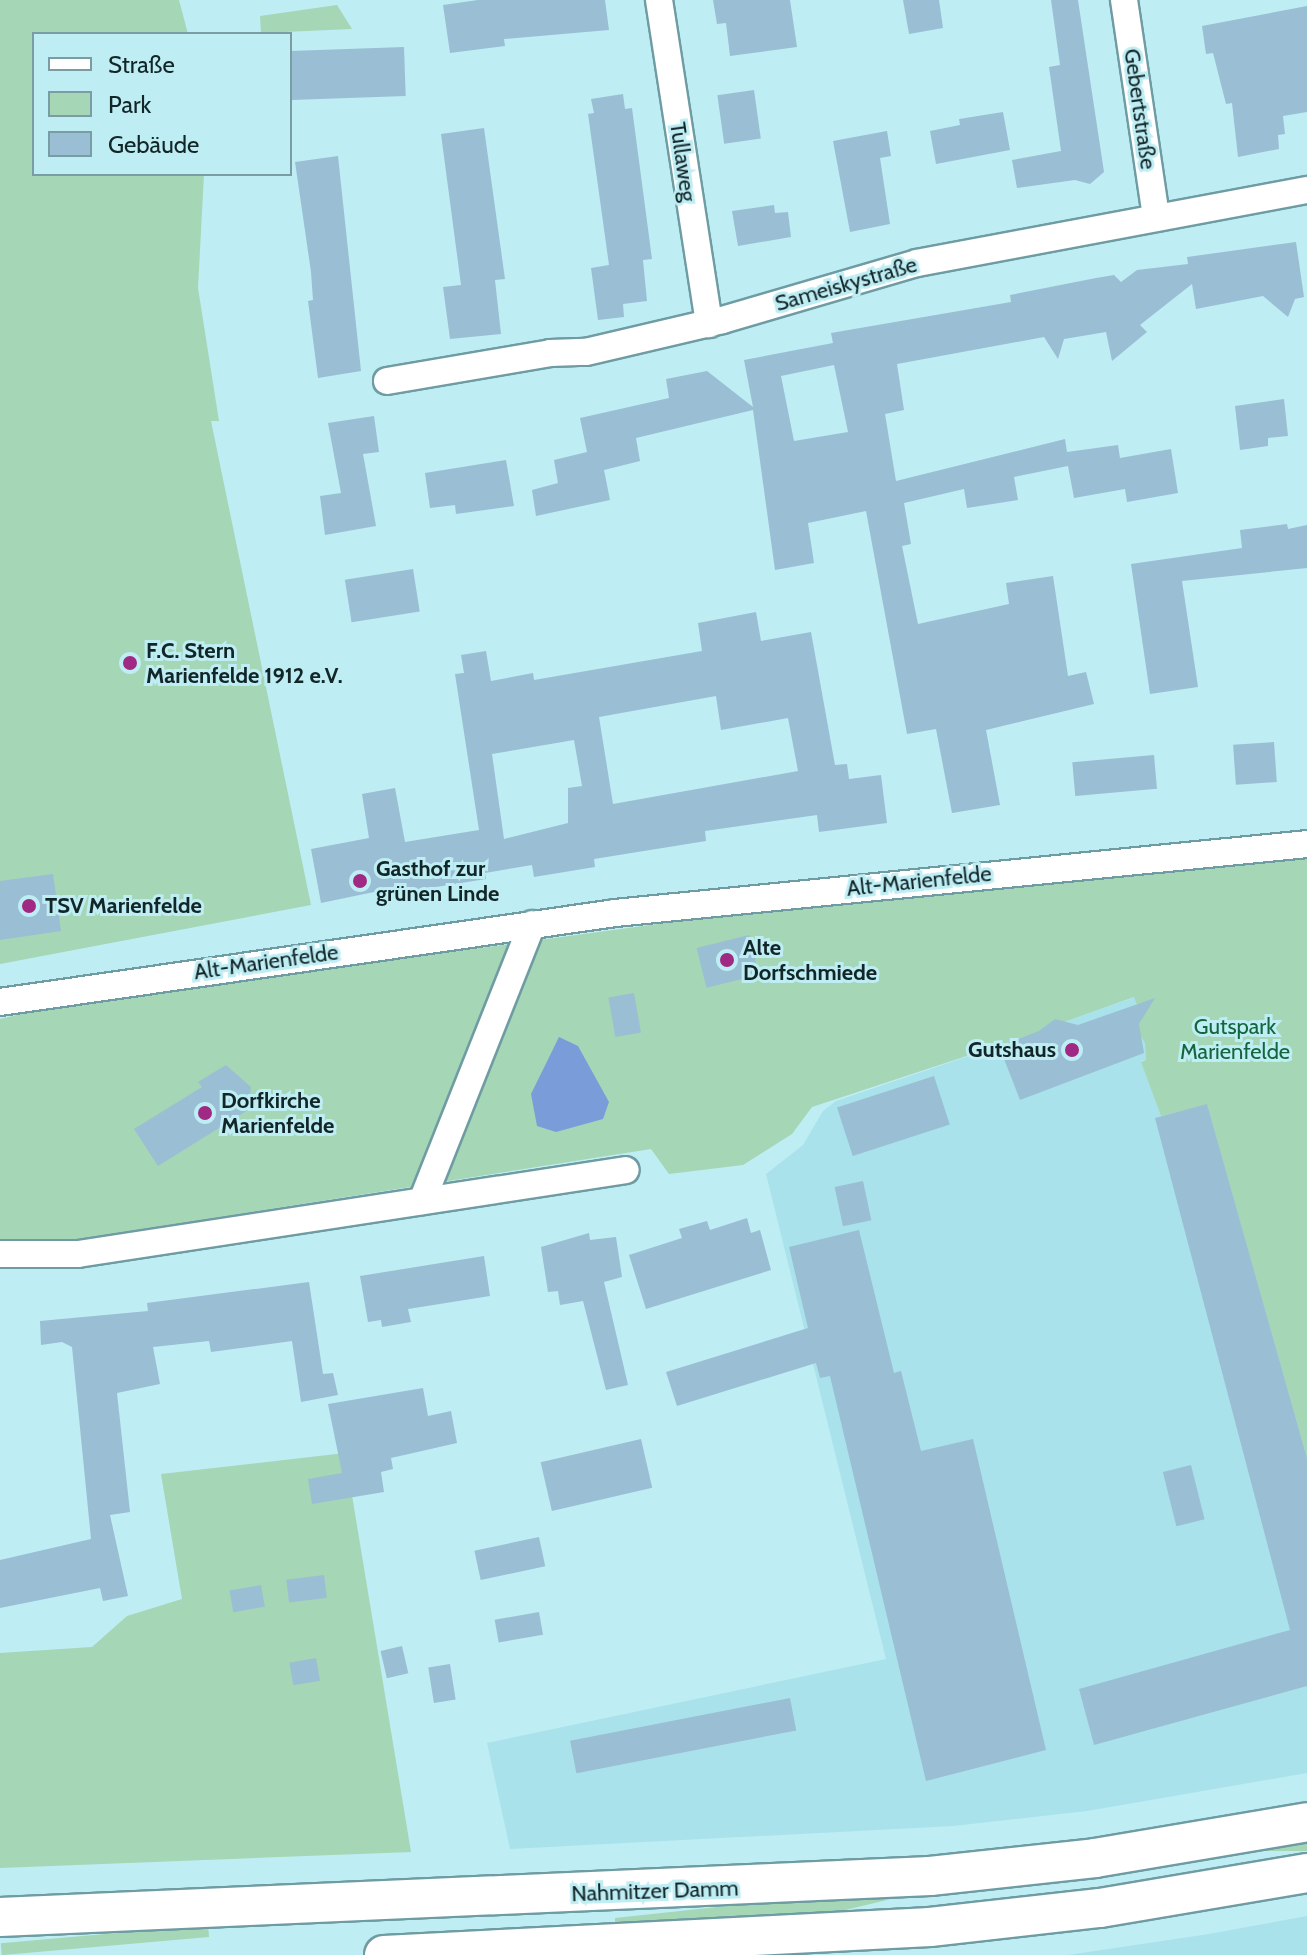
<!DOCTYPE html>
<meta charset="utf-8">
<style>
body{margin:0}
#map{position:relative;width:1307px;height:1955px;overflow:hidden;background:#beedf4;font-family:Cabin,sans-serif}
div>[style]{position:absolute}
.built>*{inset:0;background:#a9e2eb}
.green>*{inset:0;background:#a5d6b5;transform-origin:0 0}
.water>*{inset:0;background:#7a9dda}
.building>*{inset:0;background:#9abed4;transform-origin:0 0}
.roads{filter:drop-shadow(2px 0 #6f9ca3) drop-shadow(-2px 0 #6f9ca3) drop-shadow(0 2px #6f9ca3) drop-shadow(0 -2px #6f9ca3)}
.minor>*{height:26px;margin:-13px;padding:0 13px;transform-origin:13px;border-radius:13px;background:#fff}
.secondary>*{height:38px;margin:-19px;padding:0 19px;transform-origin:19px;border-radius:19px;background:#fff}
.dots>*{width:22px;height:22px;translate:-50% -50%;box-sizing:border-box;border:4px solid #beedf4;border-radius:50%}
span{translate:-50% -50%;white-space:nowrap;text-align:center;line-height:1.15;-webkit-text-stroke:6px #beedf4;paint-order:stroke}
.street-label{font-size:22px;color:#122527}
.poi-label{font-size:22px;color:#122527;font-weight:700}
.left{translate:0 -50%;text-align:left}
.right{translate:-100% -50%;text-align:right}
.park-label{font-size:22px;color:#13663c}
.legend{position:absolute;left:32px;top:32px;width:260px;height:144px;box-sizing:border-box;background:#beedf4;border:2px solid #799da2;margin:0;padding:10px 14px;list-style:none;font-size:24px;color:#122527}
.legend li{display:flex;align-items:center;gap:16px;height:40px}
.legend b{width:40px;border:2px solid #799da2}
</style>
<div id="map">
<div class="built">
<div style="clip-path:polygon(1135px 997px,1145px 1043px,1146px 1060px,1141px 1061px,1161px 1116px,1207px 1104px,1307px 1458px,1307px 1773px,1087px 1811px,953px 1826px,510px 1849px,487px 1743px,886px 1659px,766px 1174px,803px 1145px,823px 1111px,836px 1101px,1039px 1032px,1055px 1019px,1064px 1022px)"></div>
<div style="clip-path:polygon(1307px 1916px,1307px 1955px,1068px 1955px,1209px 1934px)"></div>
</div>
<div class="green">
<div style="clip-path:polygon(0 0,179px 0,188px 34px,34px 34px,34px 174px,204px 174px,198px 288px,219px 421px,211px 421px,311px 905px,0 964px)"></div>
<div style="clip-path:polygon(337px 5px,352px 29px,261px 33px,260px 16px)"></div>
<div style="clip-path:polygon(1307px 858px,1307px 1458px,1207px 1105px,1161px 1116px,1141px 1062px,1146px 1060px,1145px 1043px,1136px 1028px,1142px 1019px,1134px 997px,1064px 1022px,1055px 1019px,1039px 1032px,812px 1107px,792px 1134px,743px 1165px,669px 1174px,651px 1149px,73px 1240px,0 1240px,0 1019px,59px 1005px,665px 923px)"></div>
<div style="clip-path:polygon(345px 1453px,411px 1852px,0 1868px,0 1653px,92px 1647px,127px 1616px,182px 1599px,161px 1474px)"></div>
<div style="left:1307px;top:1839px;width:12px;height:137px;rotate:90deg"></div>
<div style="clip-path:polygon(912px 1894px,841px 1911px,615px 1922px,615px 1918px,755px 1903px)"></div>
<div style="left:208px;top:1925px;width:12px;height:208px;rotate:85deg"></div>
</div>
<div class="water">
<div style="clip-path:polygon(559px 1037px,578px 1046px,609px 1102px,603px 1119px,556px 1132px,537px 1126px,531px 1094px)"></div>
</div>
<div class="building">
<div style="clip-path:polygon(478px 0,605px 0,609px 30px,504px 39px,505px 46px,450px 53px,443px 5px)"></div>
<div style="clip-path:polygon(713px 0,790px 0,797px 47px,730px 56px,726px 23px,717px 24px)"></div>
<div style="clip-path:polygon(903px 0,939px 0,943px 28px,909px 34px)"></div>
<div style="clip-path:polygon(1051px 0,1078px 0,1104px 172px,1090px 184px,1075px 180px,1017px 188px,1012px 160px,1061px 151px,1049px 67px,1060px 65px)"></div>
<div style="clip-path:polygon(1307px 6px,1307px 112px,1283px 116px,1285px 134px,1278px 135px,1279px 149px,1238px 157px,1232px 103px,1226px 104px,1213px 53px,1206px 54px,1202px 26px)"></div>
<div style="left:404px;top:47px;width:49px;height:114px;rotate:88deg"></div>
<div style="left:754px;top:90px;width:49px;height:37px;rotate:82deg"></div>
<div style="clip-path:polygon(623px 94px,625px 109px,632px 108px,652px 259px,643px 260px,647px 301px,623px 304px,624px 317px,598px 320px,591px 268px,609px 265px,588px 114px,594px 113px,591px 99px)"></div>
<div style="clip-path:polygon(1003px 112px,1010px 150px,936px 164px,930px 131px,960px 125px,959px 119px)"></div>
<div style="clip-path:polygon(484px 128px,505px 279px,495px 280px,501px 334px,450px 339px,443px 287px,461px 285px,441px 134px)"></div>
<div style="clip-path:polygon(887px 131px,891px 156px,880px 158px,890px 224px,850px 232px,833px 141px)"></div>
<div style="clip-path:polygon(338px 156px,361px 371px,318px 378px,308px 301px,313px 300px,311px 272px,295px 162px)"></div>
<div style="clip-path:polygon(774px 205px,775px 213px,788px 212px,791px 237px,738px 246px,732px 211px)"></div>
<div style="clip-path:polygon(evenodd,1296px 242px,1304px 297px,1295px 299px,1288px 317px,1263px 296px,1196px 309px,1192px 284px,1140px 325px,1147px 332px,1112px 361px,1106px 332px,1064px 339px,1058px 359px,1044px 337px,897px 364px,904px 410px,885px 414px,896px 481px,1065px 439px,1067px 452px,1118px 445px,1120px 458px,1171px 449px,1178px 493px,1127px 502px,1125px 489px,1074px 498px,1068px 466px,1014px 477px,1018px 500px,967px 508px,964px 489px,904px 503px,911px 544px,902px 546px,918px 624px,1009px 604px,1006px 583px,1053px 576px,1068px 676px,1086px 672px,1094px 704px,986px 730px,1000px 805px,952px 813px,936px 729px,907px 734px,866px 511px,808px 523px,814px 563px,775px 570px,753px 410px,636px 438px,640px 461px,604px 470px,610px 500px,536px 516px,532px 490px,558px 483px,554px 460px,587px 452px,580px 418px,669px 398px,666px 379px,707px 371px,753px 407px,744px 360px,833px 343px,831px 333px,1011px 302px,1010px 295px,1096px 278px,1114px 275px,1121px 282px,1137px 270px,1188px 264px,1187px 257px,1296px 242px,834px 365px,848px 432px,794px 441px,781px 376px,834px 365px)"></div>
<div style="clip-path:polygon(1284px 399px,1288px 436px,1268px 438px,1268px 446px,1240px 450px,1235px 406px)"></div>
<div style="clip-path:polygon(374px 416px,379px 452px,363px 454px,376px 526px,325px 535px,320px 496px,341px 493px,328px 423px)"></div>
<div style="clip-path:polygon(506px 460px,514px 506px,456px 514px,455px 505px,430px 508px,425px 473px)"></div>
<div style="clip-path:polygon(1287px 524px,1288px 529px,1307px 525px,1307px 568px,1182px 581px,1198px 687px,1150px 694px,1131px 564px,1242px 548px,1240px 530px)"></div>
<div style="left:413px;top:569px;width:43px;height:69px;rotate:81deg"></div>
<div style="clip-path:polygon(evenodd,756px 612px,761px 641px,811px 632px,835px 765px,847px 764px,849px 779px,881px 775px,887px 823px,819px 832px,817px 815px,705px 831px,706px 841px,594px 859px,595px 867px,534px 877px,532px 865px,485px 873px,486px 879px,399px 893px,398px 887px,321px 903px,311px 849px,369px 838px,362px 794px,395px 788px,405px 842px,479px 830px,455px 674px,464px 673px,461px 655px,486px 651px,491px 681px,533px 673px,534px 680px,702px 651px,698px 623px,756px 612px,716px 696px,721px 730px,788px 718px,798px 771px,613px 804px,599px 717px,716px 696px,756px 612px,574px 740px,582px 786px,568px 788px,568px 823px,504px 839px,492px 754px,574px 740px)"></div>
<div style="left:1274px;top:742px;width:40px;height:41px;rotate:86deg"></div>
<div style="left:1154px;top:755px;width:34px;height:82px;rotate:85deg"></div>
<div style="clip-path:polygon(53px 874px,61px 931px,0 940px,0 881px)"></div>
<div style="left:749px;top:935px;width:41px;height:54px;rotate:76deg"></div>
<div style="left:634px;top:993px;width:40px;height:26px;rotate:80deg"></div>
<div style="clip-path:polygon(1155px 998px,1139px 1024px,1144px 1053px,1020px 1100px,999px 1046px,1039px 1031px,1055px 1019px,1078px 1025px)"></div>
<div style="clip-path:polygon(226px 1065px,251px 1087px,248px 1110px,158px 1166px,134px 1129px,202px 1087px,198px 1082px)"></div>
<div style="left:934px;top:1076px;width:51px;height:102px;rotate:72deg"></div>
<div style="clip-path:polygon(1207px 1104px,1307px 1458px,1307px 1686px,1094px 1745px,1079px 1689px,1290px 1630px,1155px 1118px)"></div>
<div style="left:863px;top:1181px;width:40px;height:29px;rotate:78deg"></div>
<div style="clip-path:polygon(747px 1218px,751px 1233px,760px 1230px,771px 1270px,646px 1309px,629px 1255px,682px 1238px,679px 1229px,707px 1221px,710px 1230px)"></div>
<div style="clip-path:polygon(859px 1230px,894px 1373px,901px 1371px,921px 1451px,973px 1439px,1046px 1750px,926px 1781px,830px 1376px,820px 1378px,816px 1363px,677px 1406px,666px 1372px,808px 1328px,789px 1247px)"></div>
<div style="clip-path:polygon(589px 1233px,590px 1240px,616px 1237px,622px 1277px,604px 1282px,628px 1385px,606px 1390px,583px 1301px,560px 1305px,558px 1291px,548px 1292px,541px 1247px)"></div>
<div style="clip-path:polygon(484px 1256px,490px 1296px,408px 1309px,411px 1322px,382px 1327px,381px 1320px,368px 1322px,360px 1276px)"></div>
<div style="clip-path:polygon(309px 1282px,323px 1374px,333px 1373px,338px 1395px,301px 1402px,292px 1341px,211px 1352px,209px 1341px,153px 1347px,160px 1384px,117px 1393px,130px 1512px,110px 1515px,128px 1596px,103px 1601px,100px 1588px,0 1608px,0 1560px,91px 1539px,72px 1347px,62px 1342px,41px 1345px,40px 1321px,148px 1311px,147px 1303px)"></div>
<div style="clip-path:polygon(423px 1388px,428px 1416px,451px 1411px,457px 1443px,391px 1458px,393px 1469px,381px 1472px,384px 1492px,312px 1504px,308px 1479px,342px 1473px,328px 1404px)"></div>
<div style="left:641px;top:1439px;width:50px;height:103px;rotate:77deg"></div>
<div style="left:1191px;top:1465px;width:56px;height:29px;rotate:76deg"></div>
<div style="left:539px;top:1537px;width:30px;height:66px;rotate:78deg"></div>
<div style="left:324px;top:1575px;width:23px;height:38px;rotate:83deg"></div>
<div style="left:261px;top:1585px;width:22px;height:32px;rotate:80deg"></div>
<div style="left:539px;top:1612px;width:23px;height:45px;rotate:80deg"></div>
<div style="left:402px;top:1646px;width:28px;height:22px;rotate:77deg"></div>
<div style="left:316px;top:1658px;width:23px;height:27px;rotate:80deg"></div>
<div style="left:450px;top:1664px;width:36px;height:22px;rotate:81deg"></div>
<div style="left:790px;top:1698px;width:33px;height:224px;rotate:79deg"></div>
</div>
<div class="roads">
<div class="minor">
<div style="left:659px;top:0;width:328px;rotate:81.2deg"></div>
<div style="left:1124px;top:0;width:220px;rotate:81.6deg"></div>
<div style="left:387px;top:381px;width:165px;rotate:-9.7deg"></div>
<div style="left:550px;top:353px;width:36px;rotate:-2deg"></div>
<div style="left:586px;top:352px;width:140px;rotate:-13.2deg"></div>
<div style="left:722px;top:320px;width:203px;rotate:-16.3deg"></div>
<div style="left:917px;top:263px;width:397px;rotate:-10.6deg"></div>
<div style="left:0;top:1002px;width:621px;rotate:-8.23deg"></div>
<div style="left:615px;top:913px;width:695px;rotate:-5.69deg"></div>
<div style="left:422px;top:1201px;width:298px;rotate:-68.3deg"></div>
<div style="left:0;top:1254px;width:78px"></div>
<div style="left:78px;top:1254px;width:554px;rotate:-8.71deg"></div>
</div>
<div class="secondary">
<div style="left:0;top:1917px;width:931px;rotate:-2.52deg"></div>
<div style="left:930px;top:1876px;width:166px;rotate:-6.2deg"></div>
<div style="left:1095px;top:1858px;width:215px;rotate:-9.6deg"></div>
<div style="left:384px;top:1955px;width:547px;rotate:-2.94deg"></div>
<div style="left:930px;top:1927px;width:171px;rotate:-6.4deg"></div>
<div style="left:1100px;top:1908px;width:210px;rotate:-9.6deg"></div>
</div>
</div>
<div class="dots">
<div style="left:130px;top:663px;background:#9f2983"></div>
<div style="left:360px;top:881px;background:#9f2983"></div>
<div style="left:29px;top:906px;background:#9f2983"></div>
<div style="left:727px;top:960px;background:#9f2983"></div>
<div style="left:1072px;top:1050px;background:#9f2983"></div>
<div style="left:205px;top:1113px;background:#9f2983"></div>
</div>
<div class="street-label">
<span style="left:1140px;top:109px;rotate:82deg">Gebertstraße</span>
<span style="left:683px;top:162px;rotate:82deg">Tullaweg</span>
<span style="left:846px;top:284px;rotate:-16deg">Sameiskystraße</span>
<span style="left:919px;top:881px;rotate:-6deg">Alt-Marienfelde</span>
<span style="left:266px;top:962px;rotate:-8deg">Alt-Marienfelde</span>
<span style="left:655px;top:1891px;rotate:-2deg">Nahmitzer Damm</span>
</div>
<div class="poi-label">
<span class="left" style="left:146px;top:663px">F.C. Stern<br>Marienfelde 1912 e.V.</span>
<span class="left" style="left:376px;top:881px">Gasthof zur<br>grünen Linde</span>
<span class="left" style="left:45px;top:906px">TSV Marienfelde</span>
<span class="left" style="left:743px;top:960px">Alte<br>Dorfschmiede</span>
<span class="right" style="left:1056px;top:1050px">Gutshaus</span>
<span class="left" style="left:221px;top:1113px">Dorfkirche<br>Marienfelde</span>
</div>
<div class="park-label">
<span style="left:1235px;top:1039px">Gutspark<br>Marienfelde</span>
</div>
<ul class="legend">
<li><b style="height:10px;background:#fff"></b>Straße</li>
<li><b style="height:22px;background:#a5d6b5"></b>Park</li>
<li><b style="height:22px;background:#9abed4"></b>Gebäude</li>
</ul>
</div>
